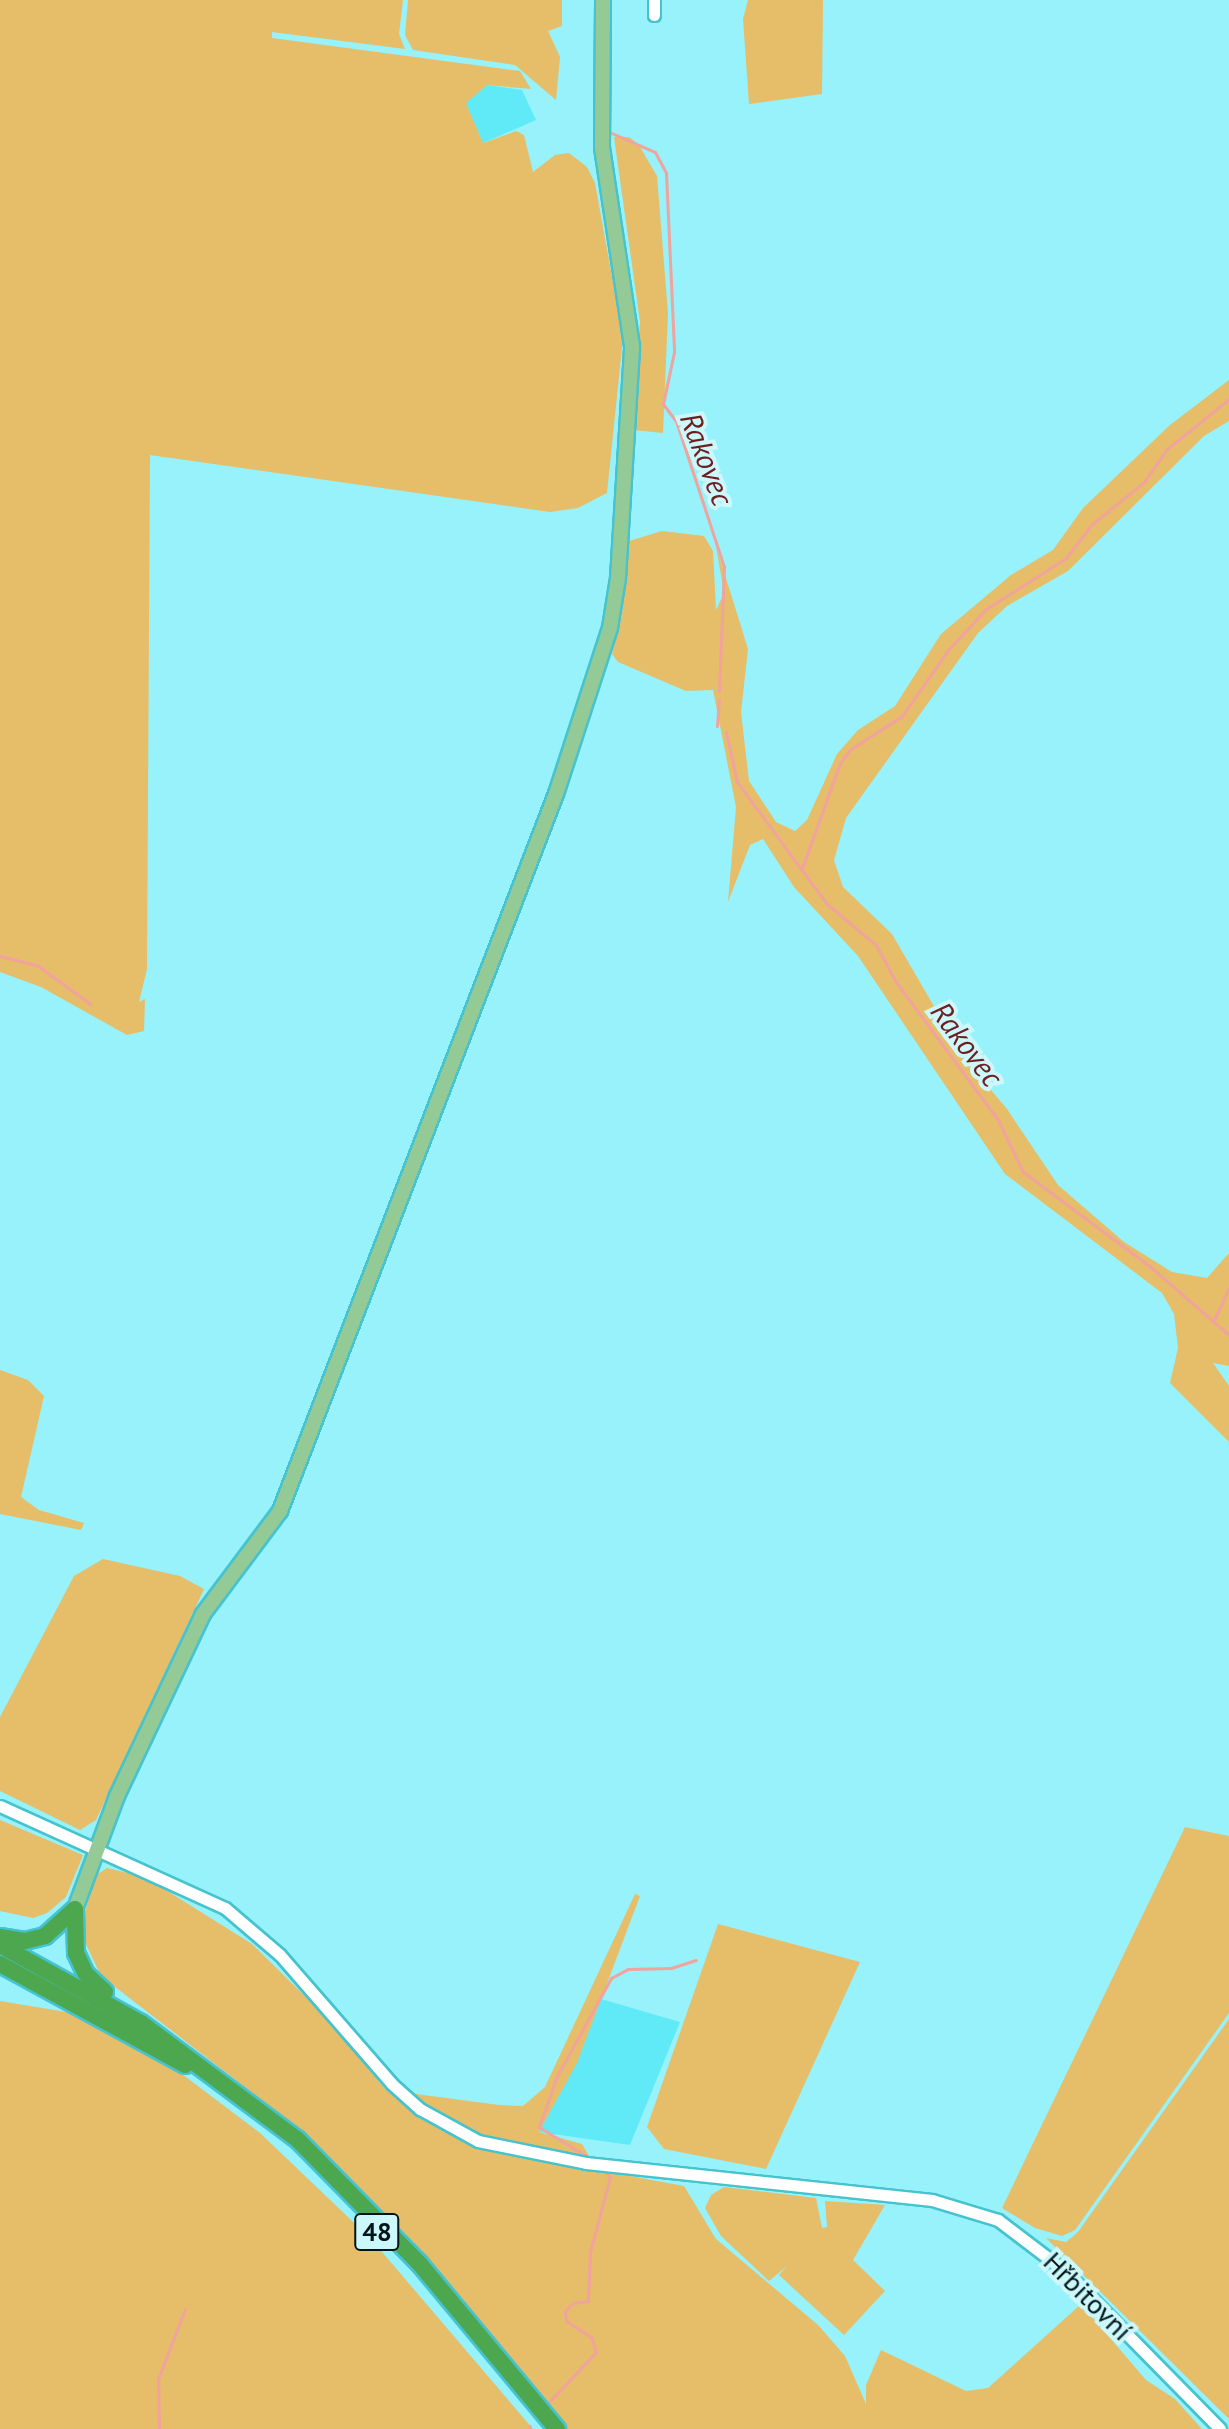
<!DOCTYPE html>
<meta charset="utf-8">
<style>
body{margin:0}
#map{position:relative;width:1229px;height:2429px;overflow:hidden;background:#97f2fb;font-family:"PT Sans",sans-serif}
div>[style]{position:absolute}
.built>*{inset:0;background:#60eaf7}
.green>*{inset:0;background:#e6bd69}
.stream>*{height:3px;margin:-1.5px;padding:0 1.5px;transform-origin:1.5px;border-radius:1.5px;background:#f1a39d}
.roads{filter:drop-shadow(2px 0 #45c3cf) drop-shadow(-2px 0 #45c3cf) drop-shadow(0 2px #45c3cf) drop-shadow(0 -2px #45c3cf)}
.minor>*{height:11px;margin:-5.5px;padding:0 5.5px;transform-origin:5.5px;border-radius:5.5px;background:#fff}
.major>*{height:14px;margin:-7px;padding:0 7px;transform-origin:7px;border-radius:7px;background:#94ca95}
.highway>*{height:16px;margin:-8px;padding:0 8px;transform-origin:8px;border-radius:8px;background:#4da74e}
span{translate:-50% -50%;white-space:nowrap;text-align:center;line-height:1.15;-webkit-text-stroke:8px #ccf7fb;paint-order:stroke}
.shield-label span{padding:2px 6px;background:#ccf7fb;border:2px solid;border-radius:6px;-webkit-text-stroke-width:0}
.shield-label{font-size:26px;color:#001517;font-weight:700}
.street-label{font-size:28px;color:#001517}
.water-label{font-size:30px;color:#6d1e1f;font-style:italic}
</style>
<div id="map">
<div class="built">
<div style="clip-path:polygon(487px 85px,522px 90px,536px 120px,483px 143px,465px 102px)"></div>
<div style="clip-path:polygon(601px 1999px,680px 2022px,630px 2145px,539px 2132px,576px 2063px)"></div>
</div>
<div class="green">
<div style="clip-path:polygon(0 0,403px 0,399px 34px,405px 49px,272px 32px,272px 38px,520px 71px,531px 89px,487px 85px,466px 103px,483px 143px,516px 131px,524px 135px,533px 172px,555px 155px,569px 153px,587px 167px,595px 183px,623px 338px,607px 493px,578px 508px,550px 512px,150px 455px,147px 969px,139px 1002px,145px 999px,144px 1031px,127px 1035px,41px 987px,0 972px)"></div>
<div style="clip-path:polygon(408px 0,562px 0,562px 26px,548px 31px,560px 57px,556px 100px,515px 65px,413px 50px,405px 35px)"></div>
<div style="clip-path:polygon(748px 0,823px 0,822px 94px,749px 104px,743px 19px)"></div>
<div style="clip-path:polygon(614px 137px,629px 137px,639px 145px,657px 176px,668px 313px,663px 433px,633px 430px,640px 322px)"></div>
<div style="clip-path:polygon(1229px 380px,1229px 421px,1204px 436px,1068px 571px,1007px 606px,978px 633px,846px 818px,834px 860px,843px 887px,892px 934px,964px 1058px,1007px 1109px,1058px 1185px,1124px 1242px,1172px 1272px,1207px 1278px,1229px 1253px,1229px 1366px,1213px 1363px,1229px 1386px,1229px 1442px,1170px 1383px,1178px 1348px,1174px 1314px,1162px 1293px,1005px 1174px,858px 956px,794px 887px,763px 839px,750px 845px,728px 902px,736px 807px,713px 690px,686px 691px,618px 662px,612px 654px,622px 614px,629px 541px,662px 531px,704px 536px,713px 551px,716px 610px,724px 593px,716px 546px,748px 649px,741px 712px,749px 781px,776px 822px,795px 831px,807px 820px,837px 754px,858px 730px,895px 706px,941px 634px,1011px 575px,1053px 550px,1083px 508px,1170px 425px)"></div>
<div style="clip-path:polygon(0 1370px,28px 1380px,44px 1396px,21px 1497px,39px 1510px,84px 1523px,81px 1530px,0 1514px)"></div>
<div style="clip-path:polygon(103px 1559px,180px 1576px,204px 1589px,96px 1820px,80px 1830px,0 1791px,0 1717px,74px 1576px)"></div>
<div style="clip-path:polygon(0 1820px,83px 1855px,66px 1897px,47px 1913px,33px 1918px,0 1911px)"></div>
<div style="clip-path:polygon(1185px 1827px,1229px 1836px,1229px 2013px,1075px 2230px,1062px 2236px,1035px 2228px,1002px 2208px)"></div>
<div style="clip-path:polygon(107px 1868px,145px 1877px,252px 1944px,321px 2012px,386px 2090px,499px 2105px,523px 2106px,545px 2087px,635px 1894px,640px 1896px,577px 2063px,539px 2132px,582px 2144px,597px 2170px,684px 2186px,716px 2239px,818px 2325px,845px 2356px,866px 2404px,866px 2385px,881px 2350px,966px 2391px,988px 2388px,1081px 2304px,1146px 2380px,1175px 2399px,1202px 2429px,568px 2429px,458px 2295px,354px 2182px,277px 2112px,101px 1976px,82px 1936px,83px 1918px,96px 1875px)"></div>
<div style="clip-path:polygon(718px 1924px,860px 1962px,766px 2169px,664px 2149px,647px 2127px)"></div>
<div style="clip-path:polygon(0 2001px,90px 2016px,178px 2071px,260px 2133px,371px 2239px,533px 2429px,0 2429px)"></div>
<div style="clip-path:polygon(1229px 2019px,1229px 2419px,1046px 2238px,1066px 2242px,1078px 2232px)"></div>
<div style="clip-path:polygon(724px 2187px,816px 2198px,822px 2228px,827px 2227px,825px 2201px,885px 2205px,853px 2260px,885px 2291px,844px 2335px,779px 2275px,787px 2266px,769px 2281px,721px 2236px,705px 2208px,711px 2195px)"></div>
</div>
<div class="stream">
<div style="left:607px;top:131px;width:52px;rotate:23.6deg"></div>
<div style="left:655px;top:152px;width:24px;rotate:62deg"></div>
<div style="left:666px;top:173px;width:179px;rotate:87.4deg"></div>
<div style="left:674px;top:352px;width:53px;rotate:101.9deg"></div>
<div style="left:663px;top:404px;width:21px;rotate:53deg"></div>
<div style="left:676px;top:421px;width:154px;rotate:71.8deg"></div>
<div style="left:724px;top:567px;width:124px;rotate:92.3deg"></div>
<div style="left:717px;top:726px;width:26px;rotate:-86deg"></div>
<div style="left:726px;top:732px;width:51px;rotate:77.6deg"></div>
<div style="left:737px;top:782px;width:152px;rotate:53.6deg"></div>
<div style="left:827px;top:904px;width:64px;rotate:39.9deg"></div>
<div style="left:876px;top:945px;width:42px;rotate:61.6deg"></div>
<div style="left:896px;top:982px;width:172px;rotate:53.5deg"></div>
<div style="left:998px;top:1120px;width:58px;rotate:64.3deg"></div>
<div style="left:1023px;top:1172px;width:154px;rotate:36.6deg"></div>
<div style="left:1147px;top:1264px;width:108px;rotate:40.9deg"></div>
<div style="left:802px;top:868px;width:112px;rotate:-70.1deg"></div>
<div style="left:840px;top:763px;width:18px;rotate:-52deg"></div>
<div style="left:851px;top:749px;width:61px;rotate:-32.9deg"></div>
<div style="left:902px;top:716px;width:80px;rotate:-55.1deg"></div>
<div style="left:948px;top:650px;width:56px;rotate:-47.2deg"></div>
<div style="left:986px;top:609px;width:95px;rotate:-32.5deg"></div>
<div style="left:1066px;top:558px;width:43px;rotate:-52.6deg"></div>
<div style="left:1092px;top:524px;width:67px;rotate:-38.9deg"></div>
<div style="left:1144px;top:482px;width:40px;rotate:-55.1deg"></div>
<div style="left:1167px;top:449px;width:80px;rotate:-38.9deg"></div>
<div style="left:0;top:956px;width:38px;rotate:14deg"></div>
<div style="left:37px;top:965px;width:66px;rotate:36.3deg"></div>
<div style="left:1214px;top:1320px;width:35px;rotate:-65deg"></div>
<div style="left:591px;top:2159px;width:61px;rotate:-148.4deg"></div>
<div style="left:539px;top:2127px;width:54px;rotate:-70.6deg"></div>
<div style="left:557px;top:2076px;width:112px;rotate:-61.1deg"></div>
<div style="left:611px;top:1978px;width:19px;rotate:-28deg"></div>
<div style="left:628px;top:1969px;width:43px;rotate:-1.3deg"></div>
<div style="left:671px;top:1968px;width:26px;rotate:-18deg"></div>
<div style="left:548px;top:2403px;width:70px;rotate:-46.7deg"></div>
<div style="left:596px;top:2352px;width:16px;rotate:-108deg"></div>
<div style="left:591px;top:2337px;width:30px;rotate:-147deg"></div>
<div style="left:566px;top:2321px;width:10px;rotate:-96deg"></div>
<div style="left:565px;top:2311px;width:11px;rotate:-45deg"></div>
<div style="left:573px;top:2303px;width:15px;rotate:-8deg"></div>
<div style="left:588px;top:2301px;width:49px;rotate:-87.7deg"></div>
<div style="left:590px;top:2252px;width:78px;rotate:-75.1deg"></div>
<div style="left:610px;top:2177px;width:8px;rotate:-130deg"></div>
<div style="left:159px;top:2429px;width:50px;rotate:-91.1deg"></div>
<div style="left:158px;top:2379px;width:75px;rotate:-68.9deg"></div>
<div style="left:529px;top:2429px;width:3px;rotate:-72deg"></div>
</div>
<div class="roads">
<div class="minor">
<div style="left:654px;top:0;width:15px;rotate:90deg"></div>
<div style="left:0;top:1806px;width:247px;rotate:24.4deg"></div>
<div style="left:225px;top:1908px;width:72px;rotate:40.5deg"></div>
<div style="left:280px;top:1955px;width:171px;rotate:49deg"></div>
<div style="left:392px;top:2084px;width:38px;rotate:42deg"></div>
<div style="left:420px;top:2109px;width:66px;rotate:28.9deg"></div>
<div style="left:478px;top:2141px;width:110px;rotate:11.5deg"></div>
<div style="left:586px;top:2163px;width:348px;rotate:6.1deg"></div>
<div style="left:932px;top:2200px;width:69px;rotate:16.9deg"></div>
<div style="left:998px;top:2220px;width:84px;rotate:37.3deg"></div>
<div style="left:1065px;top:2271px;width:221px;rotate:45.5deg"></div>
</div>
<div class="major">
<div style="left:75px;top:1909px;width:121px;rotate:-69.6deg"></div>
<div style="left:117px;top:1796px;width:201px;rotate:-64.7deg"></div>
<div style="left:203px;top:1614px;width:129px;rotate:-53.2deg"></div>
<div style="left:280px;top:1511px;width:768px;rotate:-68.95deg"></div>
<div style="left:556px;top:794px;width:175px;rotate:-72deg"></div>
<div style="left:610px;top:628px;width:51px;rotate:-80.9deg"></div>
<div style="left:618px;top:578px;width:232px;rotate:-86.5deg"></div>
<div style="left:632px;top:346px;width:201px;rotate:-98.6deg"></div>
<div style="left:602px;top:147px;width:147px;rotate:-89.6deg"></div>
</div>
<div class="highway">
<div style="left:75px;top:1909px;width:44px;rotate:88.7deg"></div>
<div style="left:76px;top:1953px;width:23px;rotate:65deg"></div>
<div style="left:86px;top:1974px;width:26px;rotate:43deg"></div>
<div style="left:0;top:1937px;width:25px;rotate:9deg"></div>
<div style="left:25px;top:1941px;width:21px;rotate:-14deg"></div>
<div style="left:45px;top:1936px;width:40px;rotate:-42deg"></div>
<div style="left:0;top:1945px;width:161px;rotate:29deg"></div>
<div style="left:141px;top:2023px;width:196px;rotate:36.7deg"></div>
<div style="left:298px;top:2140px;width:173px;rotate:45.5deg"></div>
<div style="left:419px;top:2263px;width:216px;rotate:50.3deg"></div>
<div style="left:0;top:1964px;width:211px;rotate:28.6deg"></div>
</div>
</div>
<div class="shield-label">
<span style="left:377px;top:2232px">48</span>
</div>
<div class="street-label">
<span style="left:1088px;top:2296px;rotate:45deg">Hřbitovní</span>
</div>
<div class="water-label">
<span style="left:707px;top:459px;rotate:69deg">Rakovec</span>
<span style="left:967px;top:1044px;rotate:53deg">Rakovec</span>
</div>
</div>
